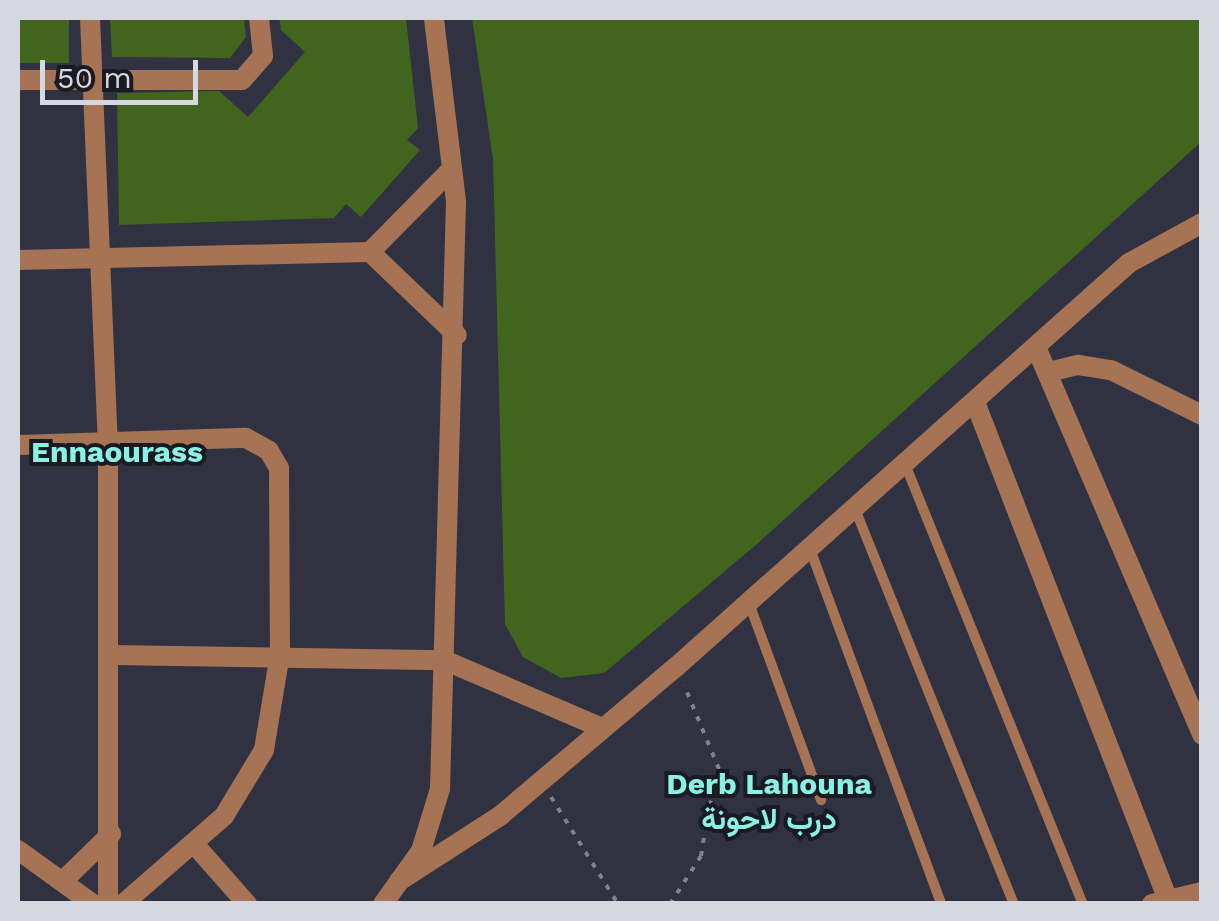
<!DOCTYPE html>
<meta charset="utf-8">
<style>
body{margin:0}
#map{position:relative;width:1219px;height:921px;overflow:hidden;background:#303242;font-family:"Work Sans",Vazirmatn,sans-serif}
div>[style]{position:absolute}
.green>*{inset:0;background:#42651d;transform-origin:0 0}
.path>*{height:4px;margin-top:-2px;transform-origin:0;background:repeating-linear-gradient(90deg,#7f818e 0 5px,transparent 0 13px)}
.service>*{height:10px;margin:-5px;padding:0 5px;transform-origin:5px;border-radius:5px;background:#a77355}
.minor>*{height:20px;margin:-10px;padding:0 10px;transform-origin:10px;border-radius:10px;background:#a77355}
.tertiary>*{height:20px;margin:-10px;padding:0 10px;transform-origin:10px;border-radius:10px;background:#a77355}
span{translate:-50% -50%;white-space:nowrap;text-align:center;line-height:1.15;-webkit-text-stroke:8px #1a1b22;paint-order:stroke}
.quarter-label{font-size:30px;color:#89f2e4;font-weight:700}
.frame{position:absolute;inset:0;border:20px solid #d5d7e1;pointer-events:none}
.scale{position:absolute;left:40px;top:60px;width:158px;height:45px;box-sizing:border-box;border:5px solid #d5d7e1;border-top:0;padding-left:12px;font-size:30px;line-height:35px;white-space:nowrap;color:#d5d7e1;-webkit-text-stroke:8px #1a1b22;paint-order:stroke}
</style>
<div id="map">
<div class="green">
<div style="left:18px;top:18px;width:51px;height:45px"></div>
<div style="clip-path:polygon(110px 18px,244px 18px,246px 37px,230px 58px,112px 57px)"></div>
<div style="clip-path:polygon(279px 18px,406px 18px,418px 128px,407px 140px,420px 150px,361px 217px,346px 204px,334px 218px,119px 225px,117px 93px,219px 91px,248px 117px,305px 52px,281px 30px)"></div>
<div style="clip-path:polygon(472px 18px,1201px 18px,1201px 142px,757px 544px,604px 673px,561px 678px,523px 657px,505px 624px,493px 159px)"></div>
</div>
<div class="path">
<div style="left:551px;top:797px;width:126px;rotate:57.9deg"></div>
<div style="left:670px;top:904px;width:57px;rotate:-57.1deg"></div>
<div style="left:701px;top:856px;width:52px;rotate:-81.1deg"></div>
<div style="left:709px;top:805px;width:28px;rotate:-58deg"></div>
<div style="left:724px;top:781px;width:104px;rotate:-112.6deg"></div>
</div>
<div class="service">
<div style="left:905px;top:464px;width:475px;rotate:68deg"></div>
<div style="left:855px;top:509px;width:426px;rotate:68.1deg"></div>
<div style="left:810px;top:549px;width:378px;rotate:69.7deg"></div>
<div style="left:749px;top:603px;width:210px;rotate:69.9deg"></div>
</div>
<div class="minor">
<div style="left:90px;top:18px;width:422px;rotate:87.6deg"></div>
<div style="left:108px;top:440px;width:464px;rotate:90deg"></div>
<div style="left:18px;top:80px;width:224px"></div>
<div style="left:242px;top:80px;width:32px;rotate:-49deg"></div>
<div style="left:263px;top:56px;width:38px;rotate:-96deg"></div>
<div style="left:370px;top:252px;width:115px;rotate:-45.4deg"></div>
<div style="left:18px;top:260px;width:352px;rotate:-1.3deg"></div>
<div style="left:370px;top:252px;width:120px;rotate:43.7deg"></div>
<div style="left:1036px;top:347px;width:422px;rotate:66.8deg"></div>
<div style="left:1049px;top:372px;width:30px;rotate:-14deg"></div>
<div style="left:1078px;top:365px;width:33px;rotate:9deg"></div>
<div style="left:1111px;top:370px;width:102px;rotate:26.3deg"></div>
<div style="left:975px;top:402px;width:534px;rotate:68.82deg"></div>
<div style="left:18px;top:445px;width:228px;rotate:-1.8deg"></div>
<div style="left:246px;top:438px;width:26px;rotate:29deg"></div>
<div style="left:269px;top:451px;width:20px;rotate:60deg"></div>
<div style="left:279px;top:468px;width:186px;rotate:89.7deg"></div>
<div style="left:280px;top:654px;width:97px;rotate:99.5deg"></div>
<div style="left:264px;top:750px;width:77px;rotate:121.2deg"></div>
<div style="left:224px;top:816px;width:134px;rotate:138.9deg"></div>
<div style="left:111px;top:655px;width:333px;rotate:0.9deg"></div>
<div style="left:444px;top:660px;width:172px;rotate:23.3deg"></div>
<div style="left:195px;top:845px;width:79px;rotate:48.6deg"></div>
<div style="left:18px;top:850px;width:92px;rotate:35.8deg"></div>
<div style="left:64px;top:880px;width:66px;rotate:-44.4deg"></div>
<div style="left:399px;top:881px;width:120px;rotate:-32.8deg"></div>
<div style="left:500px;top:816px;width:231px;rotate:-40.3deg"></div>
<div style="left:676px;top:667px;width:607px;rotate:-41.73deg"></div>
<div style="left:1129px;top:263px;width:83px;rotate:-28.7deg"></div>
<div style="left:383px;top:904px;width:65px;rotate:-54.4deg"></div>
<div style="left:421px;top:851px;width:65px;rotate:-73deg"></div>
<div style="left:440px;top:789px;width:588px;rotate:-88.44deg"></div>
<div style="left:456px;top:201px;width:184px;rotate:-96.9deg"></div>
</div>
<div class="tertiary">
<div style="left:1152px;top:904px;width:51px;rotate:-13.5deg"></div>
</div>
<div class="quarter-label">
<span style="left:117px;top:452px">Ennaourass</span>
<span style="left:769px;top:801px">Derb Lahouna<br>درب لاحونة</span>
</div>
<div class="frame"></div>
<div class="scale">50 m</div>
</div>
